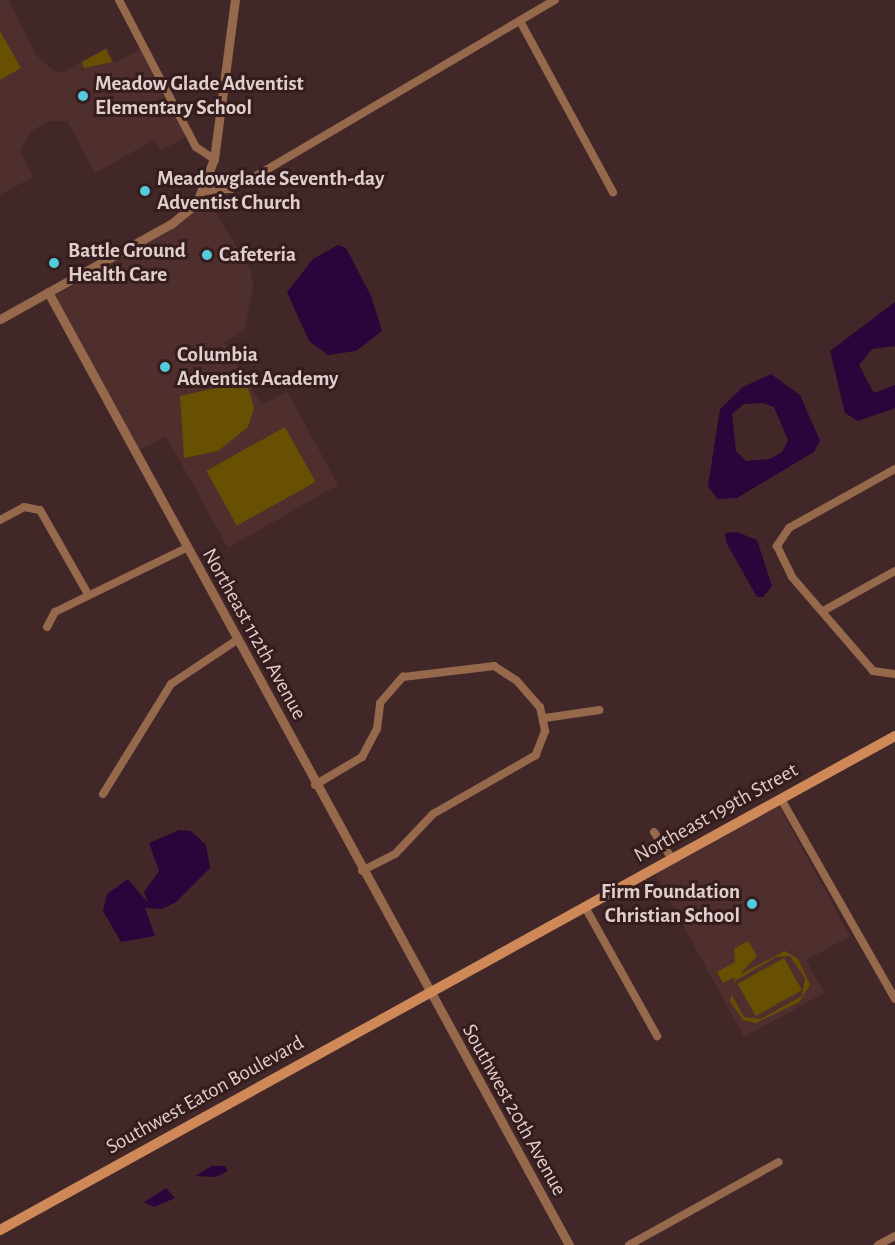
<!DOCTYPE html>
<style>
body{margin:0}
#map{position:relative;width:895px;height:1245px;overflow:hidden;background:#412727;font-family:"Alegreya Sans",sans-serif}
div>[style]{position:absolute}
.built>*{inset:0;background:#4f2e2e}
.green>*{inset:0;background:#685003;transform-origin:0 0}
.water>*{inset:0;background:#2a053b}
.minor>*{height:8px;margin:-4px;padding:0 4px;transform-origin:4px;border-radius:4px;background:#96694c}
.tertiary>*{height:9px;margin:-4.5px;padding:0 4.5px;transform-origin:4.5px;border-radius:4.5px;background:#96694c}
.secondary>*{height:10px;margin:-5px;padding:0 5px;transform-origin:5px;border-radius:5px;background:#cf8858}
.dots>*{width:16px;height:16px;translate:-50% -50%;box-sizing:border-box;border:3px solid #361d1d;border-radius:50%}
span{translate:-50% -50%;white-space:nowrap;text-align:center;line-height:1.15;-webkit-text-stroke:6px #361d1d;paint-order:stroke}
.poi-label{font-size:21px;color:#dfcecd;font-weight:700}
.left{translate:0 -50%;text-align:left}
.right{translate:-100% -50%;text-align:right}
.street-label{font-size:21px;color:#dfcecd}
</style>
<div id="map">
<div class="built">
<div style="clip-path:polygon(0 0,9px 0,37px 56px,54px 71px,63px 72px,107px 47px,115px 63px,141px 49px,187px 136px,161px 151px,154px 140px,95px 173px,67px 121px,49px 121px,33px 130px,20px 149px,33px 177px,0 195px)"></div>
<div style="clip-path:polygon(208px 200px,251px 271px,253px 287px,245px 329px,224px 343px,262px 405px,287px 391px,338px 485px,228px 548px,166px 436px,137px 451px,55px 296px,179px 223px)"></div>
<div style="clip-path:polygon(778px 804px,850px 936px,806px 960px,824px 993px,744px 1037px,654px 872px)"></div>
</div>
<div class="green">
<div style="clip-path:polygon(0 31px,21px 68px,0 80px)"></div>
<div style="clip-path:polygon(106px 49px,112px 62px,84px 68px,82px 62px)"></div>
<div style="clip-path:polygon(246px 381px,254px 408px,248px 427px,218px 451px,184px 458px,180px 396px)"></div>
<div style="left:285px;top:427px;width:63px;height:90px;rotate:61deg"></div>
<div style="clip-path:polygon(evenodd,748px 941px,757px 956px,739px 975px,785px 951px,798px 959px,810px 985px,799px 1002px,756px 1023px,743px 1020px,730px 1001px,735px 977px,723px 983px,717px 972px,735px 962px,734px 949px,748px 941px,790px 956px,805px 978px,802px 996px,761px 1019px,744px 1017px,731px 994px,735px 981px,776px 957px,790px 956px)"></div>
<div style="left:784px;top:958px;width:37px;height:53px;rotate:61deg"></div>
</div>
<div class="water">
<div style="clip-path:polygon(338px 245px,346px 248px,371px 296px,382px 331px,356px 351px,328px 355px,309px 341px,287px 292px,313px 259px)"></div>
<div style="clip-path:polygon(895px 302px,895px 346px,872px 349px,859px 365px,874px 393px,895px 385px,895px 408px,858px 421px,845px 413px,830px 351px)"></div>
<div style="clip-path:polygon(evenodd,771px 374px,800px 395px,820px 441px,814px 452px,737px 498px,717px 499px,708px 486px,720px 409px,743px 387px,771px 374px,763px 403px,774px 407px,788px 440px,782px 452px,770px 459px,746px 461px,736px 451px,732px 414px,744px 404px,763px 403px)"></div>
<div style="clip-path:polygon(737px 532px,757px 540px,772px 586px,763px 597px,757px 597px,727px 544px,725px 533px)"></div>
<div style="clip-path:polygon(179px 830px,191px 831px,206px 845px,210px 868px,176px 902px,162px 909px,145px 908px,155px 936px,121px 942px,103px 911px,107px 894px,128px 879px,148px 903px,144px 892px,159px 871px,149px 843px)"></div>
<div style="clip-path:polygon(212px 1166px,225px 1166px,228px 1171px,216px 1177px,195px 1176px)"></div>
<div style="clip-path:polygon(166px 1188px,175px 1198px,154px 1207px,144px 1202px)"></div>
</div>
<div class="minor">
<div style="left:119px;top:0;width:166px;rotate:62.4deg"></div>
<div style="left:196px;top:147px;width:22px;rotate:34deg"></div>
<div style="left:520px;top:21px;width:195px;rotate:61.5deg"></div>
<div style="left:206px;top:191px;width:25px;rotate:-5deg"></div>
<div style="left:231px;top:189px;width:34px;rotate:-28deg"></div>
<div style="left:261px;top:173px;width:341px;rotate:-30.5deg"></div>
<div style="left:895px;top:469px;width:121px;rotate:150.9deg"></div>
<div style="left:789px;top:528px;width:22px;rotate:124deg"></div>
<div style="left:777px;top:546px;width:34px;rotate:64deg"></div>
<div style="left:792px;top:577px;width:124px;rotate:49.2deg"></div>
<div style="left:873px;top:671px;width:22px;rotate:8deg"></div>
<div style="left:0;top:520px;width:27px;rotate:-28deg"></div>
<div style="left:24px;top:507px;width:16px;rotate:11deg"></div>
<div style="left:40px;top:510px;width:97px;rotate:60.3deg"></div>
<div style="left:823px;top:611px;width:82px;rotate:-29.1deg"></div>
<div style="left:47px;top:627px;width:17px;rotate:-62deg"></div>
<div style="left:55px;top:612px;width:146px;rotate:-26deg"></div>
<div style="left:545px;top:718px;width:55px;rotate:-8.4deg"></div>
<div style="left:315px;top:785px;width:55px;rotate:-30.8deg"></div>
<div style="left:362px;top:757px;width:32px;rotate:-62deg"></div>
<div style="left:377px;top:729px;width:26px;rotate:-83deg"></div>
<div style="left:380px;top:703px;width:35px;rotate:-49deg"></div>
<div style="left:403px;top:677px;width:92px;rotate:-6.9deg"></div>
<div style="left:494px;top:666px;width:27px;rotate:33deg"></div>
<div style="left:517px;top:681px;width:35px;rotate:49deg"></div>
<div style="left:540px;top:707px;width:25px;rotate:78deg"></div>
<div style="left:545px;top:731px;width:26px;rotate:111deg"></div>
<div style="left:536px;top:755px;width:119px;rotate:150.2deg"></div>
<div style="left:433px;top:814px;width:55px;rotate:133.5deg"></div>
<div style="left:395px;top:854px;width:37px;rotate:153deg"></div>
<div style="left:103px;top:794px;width:129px;rotate:-58.3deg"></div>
<div style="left:171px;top:684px;width:79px;rotate:-33.7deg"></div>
<div style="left:781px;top:799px;width:230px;rotate:60.3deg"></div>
<div style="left:654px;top:832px;width:32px;rotate:56deg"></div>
<div style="left:585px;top:907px;width:148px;rotate:60.8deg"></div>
<div style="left:629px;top:1245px;width:171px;rotate:-29deg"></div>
<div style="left:878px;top:1245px;width:19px;rotate:-28deg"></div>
</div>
<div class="tertiary">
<div style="left:48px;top:292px;width:1086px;rotate:61.33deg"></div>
<div style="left:0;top:319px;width:196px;rotate:-29.1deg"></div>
<div style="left:171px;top:224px;width:32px;rotate:-39deg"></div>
<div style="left:196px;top:204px;width:48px;rotate:-68.2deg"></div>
<div style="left:214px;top:159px;width:160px;rotate:-82.5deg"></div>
</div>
<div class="secondary">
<div style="left:0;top:1230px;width:1022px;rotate:-28.9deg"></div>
</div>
<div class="dots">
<div style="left:83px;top:96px;background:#54cadd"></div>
<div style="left:145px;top:191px;background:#54cadd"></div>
<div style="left:207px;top:255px;background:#54cadd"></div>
<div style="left:54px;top:263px;background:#54cadd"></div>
<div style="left:165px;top:367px;background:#54cadd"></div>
<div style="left:752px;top:904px;background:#54cadd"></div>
</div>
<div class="poi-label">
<span class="left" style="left:95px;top:96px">Meadow Glade Adventist<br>Elementary School</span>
<span class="left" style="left:157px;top:191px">Meadowglade Seventh-day<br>Adventist Church</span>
<span class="left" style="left:68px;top:263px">Battle Ground<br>Health Care</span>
<span class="left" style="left:219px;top:255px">Cafeteria</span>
<span class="left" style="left:177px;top:367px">Columbia<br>Adventist Academy</span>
<span class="right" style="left:740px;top:904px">Firm Foundation<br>Christian School</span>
</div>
<div class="street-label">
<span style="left:254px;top:634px;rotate:61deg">Northeast 112th Avenue</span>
<span style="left:716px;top:813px;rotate:-29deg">Northeast 199th Street</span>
<span style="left:205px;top:1095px;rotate:-29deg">Southwest Eaton Boulevard</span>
<span style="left:514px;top:1110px;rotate:61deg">Southwest 20th Avenue</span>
</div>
</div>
